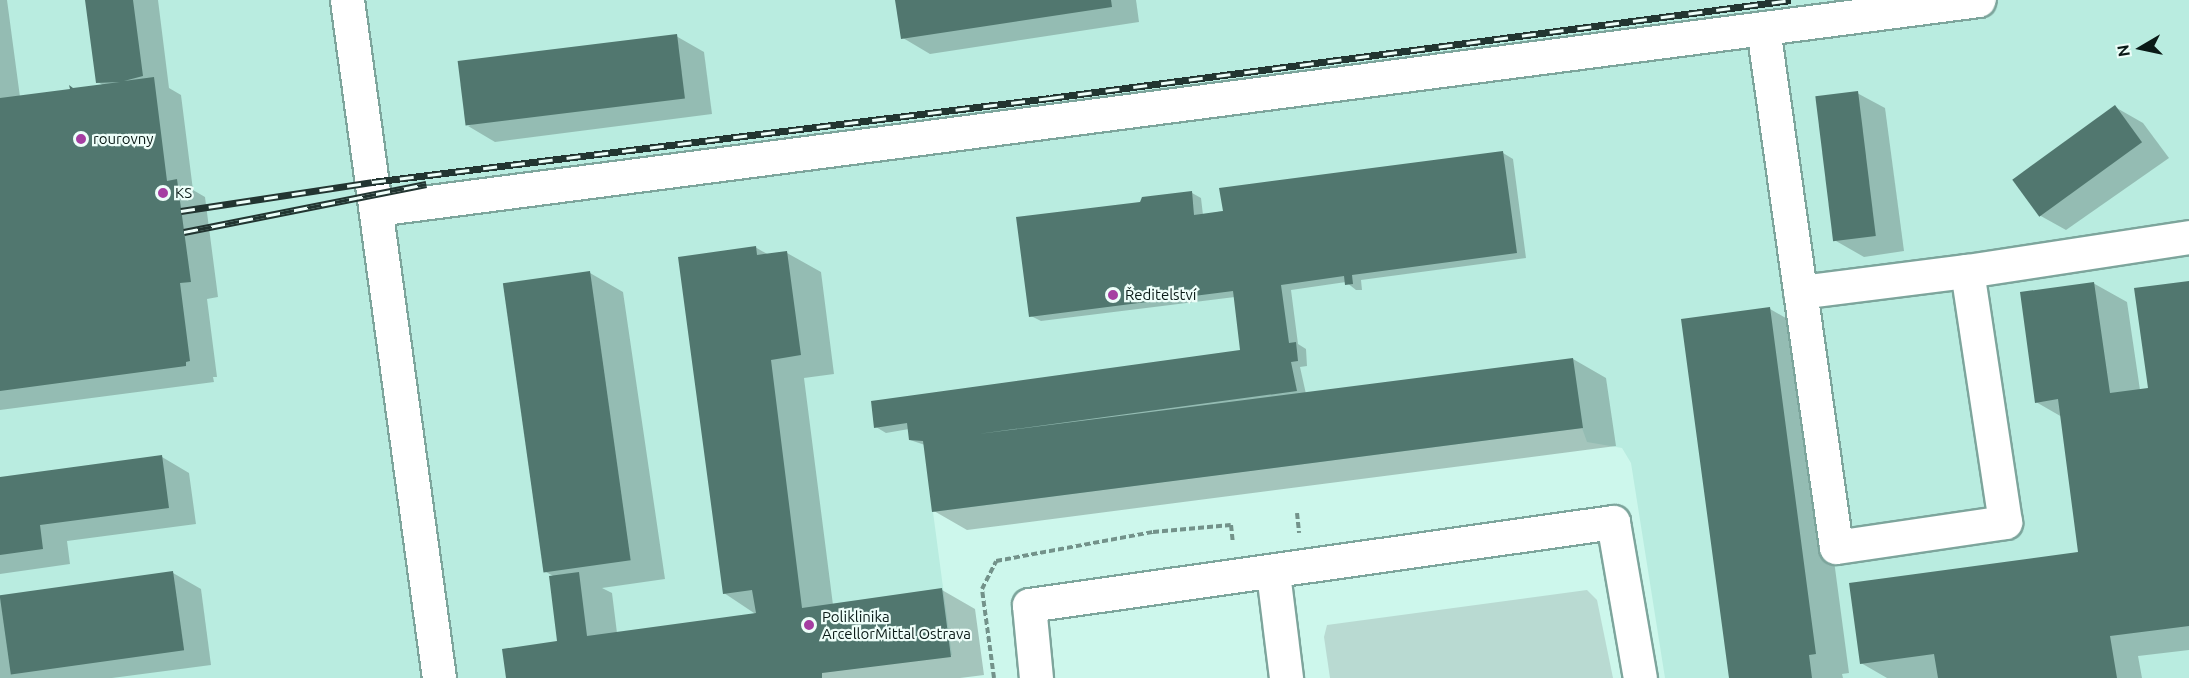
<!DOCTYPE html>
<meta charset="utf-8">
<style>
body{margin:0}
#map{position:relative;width:2189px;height:678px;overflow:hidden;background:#cdf7ec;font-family:Ubuntu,sans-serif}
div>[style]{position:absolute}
.built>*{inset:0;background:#b9ece0}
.green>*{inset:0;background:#b9dad2}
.shadow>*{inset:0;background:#0003}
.building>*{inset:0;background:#51776f;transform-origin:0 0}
.path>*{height:4px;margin-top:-2px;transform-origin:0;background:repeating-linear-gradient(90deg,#73928a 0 6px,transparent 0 9px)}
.roads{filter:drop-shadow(2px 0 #7da59c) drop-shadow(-2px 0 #7da59c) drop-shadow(0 2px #7da59c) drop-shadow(0 -2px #7da59c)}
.minor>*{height:33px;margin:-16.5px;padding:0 16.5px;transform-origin:16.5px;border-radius:16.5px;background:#fff}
.rail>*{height:7px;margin-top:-3.5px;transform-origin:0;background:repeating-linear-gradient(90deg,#edfef9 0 14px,#223531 0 28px);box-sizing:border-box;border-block:2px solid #223531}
.dots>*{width:16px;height:16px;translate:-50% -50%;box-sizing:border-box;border:3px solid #edfef9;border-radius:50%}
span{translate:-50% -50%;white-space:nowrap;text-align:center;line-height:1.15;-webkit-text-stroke:4.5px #edfef9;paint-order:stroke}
.poi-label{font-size:15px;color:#0a1a17}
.left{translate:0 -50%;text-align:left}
.north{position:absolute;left:2111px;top:18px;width:60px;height:60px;-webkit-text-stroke:4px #edfef9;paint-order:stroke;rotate:261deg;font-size:16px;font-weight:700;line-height:24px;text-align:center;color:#0a1a17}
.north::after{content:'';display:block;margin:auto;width:21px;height:27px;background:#0a1a17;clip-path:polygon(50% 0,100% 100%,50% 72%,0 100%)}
</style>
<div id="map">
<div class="built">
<div style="clip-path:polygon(0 0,2189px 0,2189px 678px,1665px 678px,1631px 463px,1622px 448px,1587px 442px,1582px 428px,933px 512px,952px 655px,822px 673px,822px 678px,0 678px)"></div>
</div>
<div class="green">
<div style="clip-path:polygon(1587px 590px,1597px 600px,1613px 678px,1330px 678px,1324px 637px,1327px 625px)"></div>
</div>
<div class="shadow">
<div style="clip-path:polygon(0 0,7px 0,20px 97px,104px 86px,98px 82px,87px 0,158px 0,169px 88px,181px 95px,193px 190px,205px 197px,218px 297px,207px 299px,217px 377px,213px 377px,214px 382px,0 410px)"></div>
<div style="clip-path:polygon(897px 0,1136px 0,1139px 22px,930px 54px,903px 38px)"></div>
<div style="clip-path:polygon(676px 36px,704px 52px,712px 114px,495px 142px,468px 126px)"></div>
<div style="clip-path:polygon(1857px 93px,1885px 108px,1904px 251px,1864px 257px,1836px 241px)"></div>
<div style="clip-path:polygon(2115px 107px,2143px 123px,2169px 158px,2066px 230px,2039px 215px)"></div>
<div style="clip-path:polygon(1503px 153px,1513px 159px,1526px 258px,1361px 280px,1362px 290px,1356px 290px,1346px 282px,1291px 290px,1298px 344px,1306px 349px,1307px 366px,1300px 367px,1306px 394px,1573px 359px,1606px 378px,1616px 446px,967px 530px,934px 511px,925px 445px,910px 440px,909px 429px,886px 433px,876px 427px,1242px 351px,1235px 297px,1041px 321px,1031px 316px,1141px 203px,1192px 193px,1201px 198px,1203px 215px)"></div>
<div style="clip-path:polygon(755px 247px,769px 255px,787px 253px,821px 272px,834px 374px,804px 378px,833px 605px,942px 590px,975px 609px,984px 675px,960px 678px,507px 678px,559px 643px,555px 577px,546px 572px,590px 273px,623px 292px,665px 579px,602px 588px,612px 593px,617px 633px,757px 615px,724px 593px)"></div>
<div style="clip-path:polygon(2189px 282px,2189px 650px,2138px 656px,2142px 678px,1887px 678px,1861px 663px,2080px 553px,2062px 417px,2036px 402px,2093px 283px,2127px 302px,2140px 390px,2149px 389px)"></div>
<div style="clip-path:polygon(1770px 309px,1803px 328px,1849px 673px,1842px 674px,1843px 678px,1731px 678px)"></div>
<div style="clip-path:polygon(162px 457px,189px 473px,196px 524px,67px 541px,70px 564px,0 574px,0 478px)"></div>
<div style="clip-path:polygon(173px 573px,201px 589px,211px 665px,112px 678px,0 678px,0 596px)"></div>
</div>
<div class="building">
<div style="clip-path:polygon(85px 0,133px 0,143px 76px,124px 81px,154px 77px,167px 181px,177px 179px,191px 282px,180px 283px,190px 361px,186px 362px,186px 366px,0 391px,0 98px,70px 89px,69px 85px,73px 88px,120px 82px,96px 83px)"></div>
<div style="clip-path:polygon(895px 0,1111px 0,1112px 7px,901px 39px)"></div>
<div style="left:677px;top:34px;width:65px;height:221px;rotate:83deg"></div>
<div style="left:1858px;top:91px;width:146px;height:43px;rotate:83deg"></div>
<div style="left:2115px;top:105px;width:46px;height:127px;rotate:54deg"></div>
<div style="clip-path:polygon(1503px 151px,1517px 253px,1352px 275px,1353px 284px,1345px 285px,1344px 276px,1281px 285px,1289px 343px,1296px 342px,1298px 361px,1291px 362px,1297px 391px,978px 434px,1573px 358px,1583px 428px,932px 512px,923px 441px,909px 440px,907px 423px,874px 428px,871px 401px,1240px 350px,1233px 291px,1029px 317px,1016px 217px,1140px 202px,1142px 197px,1192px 191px,1194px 215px,1223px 211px,1219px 188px)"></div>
<div style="clip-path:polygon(756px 246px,757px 255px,787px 251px,801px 355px,771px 360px,802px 608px,942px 588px,951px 657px,822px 673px,822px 678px,506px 678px,502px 649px,557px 641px,549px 576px,579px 572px,587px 636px,756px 613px,752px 590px,723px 594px,678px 257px)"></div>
<div style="left:590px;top:271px;width:292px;height:88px;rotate:82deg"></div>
<div style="clip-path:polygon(2189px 281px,2189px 626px,2110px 636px,2117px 678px,1938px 678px,1934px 654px,1860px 664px,1849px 583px,2078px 552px,2058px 399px,2035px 403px,2020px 292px,2094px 282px,2110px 393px,2148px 388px,2134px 288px)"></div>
<div style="clip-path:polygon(1770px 307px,1816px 654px,1809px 655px,1812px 678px,1729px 678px,1681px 319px)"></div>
<div style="clip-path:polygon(162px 455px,169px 508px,40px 525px,43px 549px,0 555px,0 477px)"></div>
<div style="left:173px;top:571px;width:80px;height:175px;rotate:82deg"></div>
</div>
<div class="path">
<div style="left:1297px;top:513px;width:20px;rotate:84deg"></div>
<div style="left:994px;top:678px;width:90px;rotate:-97.7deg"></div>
<div style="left:982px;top:589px;width:31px;rotate:-63deg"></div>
<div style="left:996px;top:561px;width:160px;rotate:-10.5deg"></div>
<div style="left:1153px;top:532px;width:78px;rotate:-5.1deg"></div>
<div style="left:1231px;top:525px;width:18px;rotate:84deg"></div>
</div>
<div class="roads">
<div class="minor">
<div style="left:347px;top:0;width:684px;rotate:82.27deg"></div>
<div style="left:1763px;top:28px;width:524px;rotate:81.99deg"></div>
<div style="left:1836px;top:547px;width:171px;rotate:-8.4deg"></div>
<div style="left:2005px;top:522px;width:254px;rotate:-98.6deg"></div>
<div style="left:1967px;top:271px;width:225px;rotate:-8.7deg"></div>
<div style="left:376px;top:209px;width:1616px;rotate:-7.43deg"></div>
<div style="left:1800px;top:292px;width:168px;rotate:-7.2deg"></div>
<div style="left:1273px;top:573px;width:106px;rotate:82.9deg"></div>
<div style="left:1036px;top:678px;width:73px;rotate:-95.5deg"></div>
<div style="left:1029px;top:605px;width:590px;rotate:-8.09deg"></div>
<div style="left:1613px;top:522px;width:158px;rotate:80.2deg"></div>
</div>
</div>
<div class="rail">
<div style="left:181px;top:211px;width:193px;rotate:-8.6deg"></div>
<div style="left:372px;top:182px;width:683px;rotate:-7.06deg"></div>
<div style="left:1050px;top:98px;width:747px;rotate:-7.53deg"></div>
<div style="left:184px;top:232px;width:247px;rotate:-11.2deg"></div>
</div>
<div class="dots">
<div style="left:81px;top:139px;background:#a53ea2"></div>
<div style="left:163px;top:193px;background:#a53ea2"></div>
<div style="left:1113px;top:295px;background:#a53ea2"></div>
<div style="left:809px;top:625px;background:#a53ea2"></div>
</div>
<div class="poi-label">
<span class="left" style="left:93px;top:139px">rourovny</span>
<span class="left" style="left:175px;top:193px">KS</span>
<span class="left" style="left:1125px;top:295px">Ředitelství</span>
<span class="left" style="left:822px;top:625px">Poliklinika<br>ArcellorMittal Ostrava</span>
</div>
<div class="north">N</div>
</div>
